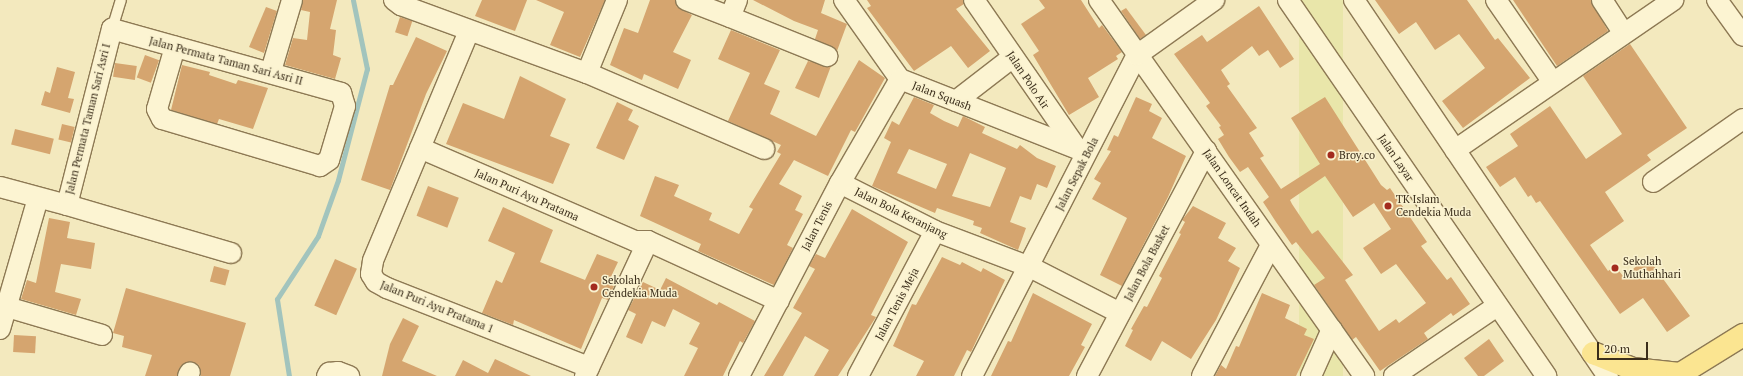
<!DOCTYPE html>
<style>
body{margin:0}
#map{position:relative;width:1743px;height:376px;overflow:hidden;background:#f3e9be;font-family:"PT Serif",serif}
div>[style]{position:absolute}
.farmland>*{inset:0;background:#e9e6aa;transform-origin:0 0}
.stream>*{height:5px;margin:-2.5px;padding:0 2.5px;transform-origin:2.5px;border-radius:2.5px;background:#a2c4bd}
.building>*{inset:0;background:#d5a56f;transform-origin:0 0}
.roads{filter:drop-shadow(1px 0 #8d7954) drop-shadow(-1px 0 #8d7954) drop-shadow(0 1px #8d7954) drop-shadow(0 -1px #8d7954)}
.lane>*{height:10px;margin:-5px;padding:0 5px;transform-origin:5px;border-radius:5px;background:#fcf4d2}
.street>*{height:20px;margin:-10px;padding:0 10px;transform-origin:10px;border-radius:10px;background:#fcf4d2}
.primary>*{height:22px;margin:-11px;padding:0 11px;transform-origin:11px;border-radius:11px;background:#fbe591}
.dots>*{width:11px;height:11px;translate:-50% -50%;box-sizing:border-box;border:2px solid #f9f1ce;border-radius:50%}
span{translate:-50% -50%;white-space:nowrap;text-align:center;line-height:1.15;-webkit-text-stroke:3px #f9f1ce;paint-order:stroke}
.street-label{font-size:11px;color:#3b2e1b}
.poi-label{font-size:11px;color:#3b2e1b}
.left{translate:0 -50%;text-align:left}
.scale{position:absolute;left:1597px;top:342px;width:51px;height:18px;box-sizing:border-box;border:2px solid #3b2e1b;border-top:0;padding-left:5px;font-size:12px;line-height:14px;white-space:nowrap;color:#3b2e1b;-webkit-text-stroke:3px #f9f1ce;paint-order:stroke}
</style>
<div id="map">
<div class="farmland">
<div style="left:1299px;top:0;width:44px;height:456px"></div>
</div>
<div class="stream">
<div style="left:289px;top:376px;width:78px;rotate:-98.9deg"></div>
<div style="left:277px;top:299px;width:75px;rotate:-56.9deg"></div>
<div style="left:318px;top:236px;width:59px;rotate:-70.3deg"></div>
<div style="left:338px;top:180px;width:115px;rotate:-75.4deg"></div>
<div style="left:367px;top:69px;width:70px;rotate:-101.5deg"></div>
</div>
<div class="building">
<div style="clip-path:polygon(303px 0,337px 0,330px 29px,336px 30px,333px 55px,341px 58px,335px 79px,285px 65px,293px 38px,307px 40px,310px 12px,301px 10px)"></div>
<div style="clip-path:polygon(482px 0,527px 0,515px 31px,475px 16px)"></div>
<div style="clip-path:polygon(536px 0,605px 0,580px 57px,550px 45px,564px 12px)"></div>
<div style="clip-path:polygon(650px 0,675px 0,677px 7px,692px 15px,673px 52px,691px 60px,678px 89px,644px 74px,642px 80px,610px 65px,624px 28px,638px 33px)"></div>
<div style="clip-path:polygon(753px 0,825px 0,821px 13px,847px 24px,837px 51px,815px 39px,818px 30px,794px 21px)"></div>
<div style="clip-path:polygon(867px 0,963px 0,964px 4px,956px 9px,990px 51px,968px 68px,951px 46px,914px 71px,867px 8px,871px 6px)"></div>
<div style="clip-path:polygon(1039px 0,1081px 0,1099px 28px,1102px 25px,1122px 52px,1116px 56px,1118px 59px,1088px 78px,1099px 97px,1069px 115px,1033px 55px,1039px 51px,1021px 24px,1045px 8px)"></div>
<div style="clip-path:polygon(1375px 0,1467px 0,1495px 40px,1498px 38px,1530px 78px,1463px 128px,1442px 101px,1485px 68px,1459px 34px,1435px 50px,1416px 22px,1399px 34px)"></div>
<div style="clip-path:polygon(1513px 0,1591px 0,1608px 31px,1557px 66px)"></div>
<div style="clip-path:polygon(evenodd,1259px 6px,1294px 59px,1280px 68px,1268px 50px,1259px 56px,1252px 46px,1221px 70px,1230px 84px,1227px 86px,1257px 128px,1249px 133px,1264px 156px,1260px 158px,1281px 189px,1320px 164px,1291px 118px,1325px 97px,1381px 185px,1387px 190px,1390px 188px,1427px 242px,1421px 246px,1447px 280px,1451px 277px,1470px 304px,1453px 316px,1451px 313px,1424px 333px,1428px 339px,1380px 371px,1356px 337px,1352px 340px,1314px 285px,1325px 278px,1296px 242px,1292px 245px,1276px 222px,1263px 202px,1269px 197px,1248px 167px,1240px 172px,1229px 157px,1218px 139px,1224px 135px,1219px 127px,1221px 126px,1206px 106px,1210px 103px,1174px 54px,1202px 35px,1207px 42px,1259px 6px,1325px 176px,1353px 217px,1374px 203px,1391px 229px,1363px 248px,1381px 274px,1396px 264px,1426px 303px,1399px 323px,1396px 319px,1379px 331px,1345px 280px,1353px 275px,1318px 230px,1312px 234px,1292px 204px,1290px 200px,1325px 176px)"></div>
<div style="clip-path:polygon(266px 7px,277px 11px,264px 53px,249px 47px)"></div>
<div style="clip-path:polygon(1126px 8px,1146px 35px,1140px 39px,1121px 11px)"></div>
<div style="left:400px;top:17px;width:13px;height:16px;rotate:18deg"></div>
<div style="clip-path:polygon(731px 30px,780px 50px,764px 84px,780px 91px,770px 114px,816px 136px,859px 60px,885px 78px,855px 132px,851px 130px,828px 176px,794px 160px,779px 184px,802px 196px,795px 210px,803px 214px,787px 245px,793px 248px,774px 285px,698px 251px,701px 244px,640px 216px,655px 176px,679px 185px,674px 196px,712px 213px,709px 220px,739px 234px,753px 209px,749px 207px,781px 154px,777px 152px,781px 145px,728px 121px,750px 73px,718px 59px)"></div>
<div style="clip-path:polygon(416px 37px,447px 51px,426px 94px,390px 190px,361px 180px,390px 85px,393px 85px)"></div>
<div style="clip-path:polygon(1630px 44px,1687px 128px,1647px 155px,1651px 160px,1605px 192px,1624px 221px,1590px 245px,1608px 271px,1615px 266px,1623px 276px,1648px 258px,1690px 316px,1667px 332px,1643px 298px,1620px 314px,1540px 201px,1536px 203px,1531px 195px,1528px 197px,1515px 177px,1500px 187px,1486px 167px,1518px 146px,1510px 134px,1550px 106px,1586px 159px,1622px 134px,1583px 76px)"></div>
<div style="left:145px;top:55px;width:15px;height:24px;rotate:20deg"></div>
<div style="clip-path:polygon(808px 61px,831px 66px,819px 98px,795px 88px)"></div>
<div style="left:115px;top:63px;width:22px;height:14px;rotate:8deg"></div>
<div style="clip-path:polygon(182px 65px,210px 72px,209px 75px,236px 84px,238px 80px,268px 88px,253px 129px,219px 119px,217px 124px,171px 110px)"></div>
<div style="clip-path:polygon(57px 67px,75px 72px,68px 98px,74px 99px,70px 113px,41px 105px,45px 91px,50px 93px)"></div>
<div style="clip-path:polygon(520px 76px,566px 99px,550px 136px,570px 144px,553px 184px,446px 144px,463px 103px,504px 119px)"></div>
<div style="clip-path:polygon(evenodd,914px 97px,934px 105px,930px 113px,944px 121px,958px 127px,963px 116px,985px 127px,982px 133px,1017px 149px,1020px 145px,1037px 158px,1056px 166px,1047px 188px,1037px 184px,1031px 200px,1020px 196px,1010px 222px,1026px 228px,1018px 250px,980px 233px,982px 228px,973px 225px,974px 221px,937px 208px,935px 213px,872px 186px,891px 142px,884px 138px,892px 121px,899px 125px,914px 97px,909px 149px,947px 164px,936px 189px,897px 173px,909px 149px,914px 97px,970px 153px,1006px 168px,990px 207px,952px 196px,970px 153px)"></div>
<div style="clip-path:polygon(1136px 97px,1152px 104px,1149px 111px,1162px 118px,1152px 138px,1186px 156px,1168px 197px,1122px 286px,1100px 275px,1127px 218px,1092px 199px,1101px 183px,1094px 179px,1111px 151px,1107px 150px,1114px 135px,1118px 137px)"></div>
<div style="clip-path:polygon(617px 102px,633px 110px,628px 120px,639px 126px,624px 160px,596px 148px)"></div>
<div style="left:62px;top:124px;width:13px;height:16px;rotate:13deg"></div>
<div style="left:15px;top:129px;width:40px;height:16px;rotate:14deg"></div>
<div style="left:428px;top:186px;width:33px;height:32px;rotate:21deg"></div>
<div style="clip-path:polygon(1193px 206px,1226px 223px,1218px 238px,1236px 248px,1228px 261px,1240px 268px,1216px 320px,1191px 359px,1162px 341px,1151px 361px,1125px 346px,1133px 330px,1131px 329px,1144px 306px,1147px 307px,1162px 278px,1159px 276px,1181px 234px,1179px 233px,1185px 222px,1182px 220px)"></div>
<div style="clip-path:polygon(503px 207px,553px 230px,540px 262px,585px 280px,597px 254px,618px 262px,608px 283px,614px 286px,608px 300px,602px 298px,581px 349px,514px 320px,513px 325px,482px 313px,496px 280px,502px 283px,515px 253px,488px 241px)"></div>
<div style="clip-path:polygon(852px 209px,908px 242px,871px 315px,876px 317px,838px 376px,814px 376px,829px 350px,805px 336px,783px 376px,764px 376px,802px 313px,793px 308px,815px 269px,809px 266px,816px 254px,825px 258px)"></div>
<div style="clip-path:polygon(49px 218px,70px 222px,67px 238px,95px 243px,91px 269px,61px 264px,55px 292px,81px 299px,76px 315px,21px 299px,27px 280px,36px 283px)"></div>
<div style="clip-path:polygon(942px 257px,960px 265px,962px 262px,981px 272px,983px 268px,1005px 280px,971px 352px,967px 350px,954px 376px,916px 376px,924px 361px,893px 346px,912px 304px,916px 305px)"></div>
<div style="left:335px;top:259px;width:24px;height:51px;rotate:24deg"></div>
<div style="left:214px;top:266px;width:16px;height:16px;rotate:15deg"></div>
<div style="clip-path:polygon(666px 278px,717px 305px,719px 302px,755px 321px,743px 343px,740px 341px,723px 376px,684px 376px,698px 348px,689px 344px,700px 323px,673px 309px,665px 327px,652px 321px,642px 344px,626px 337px,636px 314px,628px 310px,643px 282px,660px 290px)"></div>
<div style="clip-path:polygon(126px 288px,246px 323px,230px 376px,201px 376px,199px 365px,190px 361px,180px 367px,177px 376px,145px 376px,152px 355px,122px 347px,124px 336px,113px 333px)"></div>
<div style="clip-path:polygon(1033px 293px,1092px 324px,1081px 345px,1085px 347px,1069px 376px,991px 376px,1008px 341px,1011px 342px)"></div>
<div style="clip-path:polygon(1262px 293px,1290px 305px,1285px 318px,1307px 329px,1304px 335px,1314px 339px,1296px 376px,1215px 376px,1221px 365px,1226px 369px,1236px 346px,1239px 347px)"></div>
<div style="clip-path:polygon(403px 318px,419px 326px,402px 361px,437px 376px,382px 376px,390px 344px)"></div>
<div style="left:14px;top:335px;width:22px;height:17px;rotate:3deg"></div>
<div style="clip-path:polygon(1489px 339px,1504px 361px,1484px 376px,1478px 376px,1464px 358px)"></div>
<div style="clip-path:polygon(495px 359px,531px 376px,455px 376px,463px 360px,488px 373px)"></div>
</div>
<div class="roads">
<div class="lane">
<div style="left:112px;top:29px;width:30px;rotate:-73deg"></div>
</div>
<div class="street">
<div style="left:394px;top:0;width:9px;rotate:36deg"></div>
<div style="left:401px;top:5px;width:198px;rotate:20.1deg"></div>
<div style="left:587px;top:73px;width:193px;rotate:23.2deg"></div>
<div style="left:686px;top:0;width:47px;rotate:21.1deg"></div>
<div style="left:737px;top:0;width:18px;rotate:112deg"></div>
<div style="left:730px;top:17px;width:105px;rotate:21.9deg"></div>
<div style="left:844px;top:0;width:97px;rotate:54.7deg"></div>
<div style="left:900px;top:79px;width:188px;rotate:21.5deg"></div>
<div style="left:974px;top:0;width:181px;rotate:55.3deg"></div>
<div style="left:1099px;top:0;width:460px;rotate:54.8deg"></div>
<div style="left:1288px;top:0;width:456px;rotate:55.5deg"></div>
<div style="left:1354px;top:0;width:454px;rotate:56deg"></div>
<div style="left:1496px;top:0;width:98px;rotate:55.3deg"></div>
<div style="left:1602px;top:0;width:38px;rotate:57deg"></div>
<div style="left:1717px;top:0;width:44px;rotate:54.2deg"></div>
<div style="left:469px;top:31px;width:249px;rotate:112.7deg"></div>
<div style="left:373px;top:261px;width:13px;rotate:99deg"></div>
<div style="left:371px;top:274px;width:9px;rotate:58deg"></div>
<div style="left:376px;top:282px;width:13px;rotate:29deg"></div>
<div style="left:387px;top:288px;width:217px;rotate:21.4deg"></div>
<div style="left:271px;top:71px;width:74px;rotate:-73.5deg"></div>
<div style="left:587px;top:73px;width:79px;rotate:-67.7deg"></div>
<div style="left:956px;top:101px;width:72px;rotate:-37.7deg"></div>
<div style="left:420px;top:148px;width:234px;rotate:23.4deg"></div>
<div style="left:635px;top:241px;width:13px"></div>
<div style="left:648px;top:241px;width:144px;rotate:24.6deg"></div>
<div style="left:1455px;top:150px;width:265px;rotate:-34.5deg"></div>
<div style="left:1653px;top:182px;width:110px;rotate:-35deg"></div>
<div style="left:840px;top:183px;width:106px;rotate:26.8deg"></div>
<div style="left:935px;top:231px;width:102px;rotate:20.8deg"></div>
<div style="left:1030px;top:267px;width:101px;rotate:27.1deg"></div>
<div style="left:0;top:187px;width:69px;rotate:15deg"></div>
<div style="left:67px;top:205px;width:182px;rotate:-75.7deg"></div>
<div style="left:112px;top:29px;width:238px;rotate:15.6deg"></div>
<div style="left:341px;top:93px;width:14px;rotate:73deg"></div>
<div style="left:345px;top:106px;width:56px;rotate:106.5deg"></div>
<div style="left:329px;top:160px;width:11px;rotate:146deg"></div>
<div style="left:320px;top:166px;width:165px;rotate:-163.4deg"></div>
<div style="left:162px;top:119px;width:11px;rotate:-117deg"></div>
<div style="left:157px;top:109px;width:65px;rotate:-73.8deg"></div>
<div style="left:67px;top:205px;width:171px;rotate:16.3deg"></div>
<div style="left:7px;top:307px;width:99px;rotate:16.4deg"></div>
<div style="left:0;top:329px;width:136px;rotate:-73.8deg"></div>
<div style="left:188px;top:376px;width:4px;rotate:-63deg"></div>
<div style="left:327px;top:376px;width:4px;rotate:-56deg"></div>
<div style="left:329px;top:373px;width:9px;rotate:-6deg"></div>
<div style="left:338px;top:372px;width:12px;rotate:20deg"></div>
<div style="left:585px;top:376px;width:149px;rotate:-65deg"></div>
<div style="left:739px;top:376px;width:218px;rotate:-62.4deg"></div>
<div style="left:840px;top:183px;width:120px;rotate:-60deg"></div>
<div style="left:858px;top:376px;width:164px;rotate:-62deg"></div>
<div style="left:972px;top:376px;width:361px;rotate:-62.8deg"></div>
<div style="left:1137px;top:55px;width:95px;rotate:-35.5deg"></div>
<div style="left:1087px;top:376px;width:255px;rotate:-62.1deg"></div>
<div style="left:1202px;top:376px;width:148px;rotate:-62.2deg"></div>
<div style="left:1311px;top:376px;width:51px;rotate:-65.9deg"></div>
<div style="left:1394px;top:376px;width:125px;rotate:-34.2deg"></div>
</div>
<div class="primary">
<div style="left:1593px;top:353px;width:43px;rotate:21.8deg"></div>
<div style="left:1633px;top:369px;width:47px;rotate:6.1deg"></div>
<div style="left:1677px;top:376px;width:78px;rotate:-31.8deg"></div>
</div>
</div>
<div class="dots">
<div style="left:1331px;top:155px;background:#a32b1e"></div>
<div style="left:1388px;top:206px;background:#a32b1e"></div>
<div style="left:1615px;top:268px;background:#a32b1e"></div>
<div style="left:594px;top:287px;background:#a32b1e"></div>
</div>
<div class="street-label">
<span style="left:226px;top:61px;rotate:15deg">Jalan Permata Taman Sari Asri II</span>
<span style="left:1028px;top:80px;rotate:56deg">Jalan Polo Air</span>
<span style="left:942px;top:96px;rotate:21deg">Jalan Squash</span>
<span style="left:88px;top:119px;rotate:-76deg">Jalan Permata Taman Sari Asri I</span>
<span style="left:1396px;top:158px;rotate:56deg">Jalan Layar</span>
<span style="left:1077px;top:174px;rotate:-63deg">Jalan Sepak Bola</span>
<span style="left:1232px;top:188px;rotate:55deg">Jalan Loncat Indah</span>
<span style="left:527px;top:195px;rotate:24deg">Jalan Puri Ayu Pratama</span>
<span style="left:901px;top:213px;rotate:26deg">Jalan Bola Keranjang</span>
<span style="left:817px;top:226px;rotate:-63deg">Jalan Tenis</span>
<span style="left:1147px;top:263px;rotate:-62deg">Jalan Bola Basket</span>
<span style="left:897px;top:304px;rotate:-62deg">Jalan Tenis Meja</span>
<span style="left:437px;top:307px;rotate:22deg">Jalan Puri Ayu Pratama 1</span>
</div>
<div class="poi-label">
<span class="left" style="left:1339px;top:155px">Broy.co</span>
<span class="left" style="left:1396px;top:206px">TK Islam<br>Cendekia Muda</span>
<span class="left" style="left:1623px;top:268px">Sekolah<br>Muthahhari</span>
<span class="left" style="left:602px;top:287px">Sekolah<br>Cendekia Muda</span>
</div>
<div class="scale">20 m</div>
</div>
